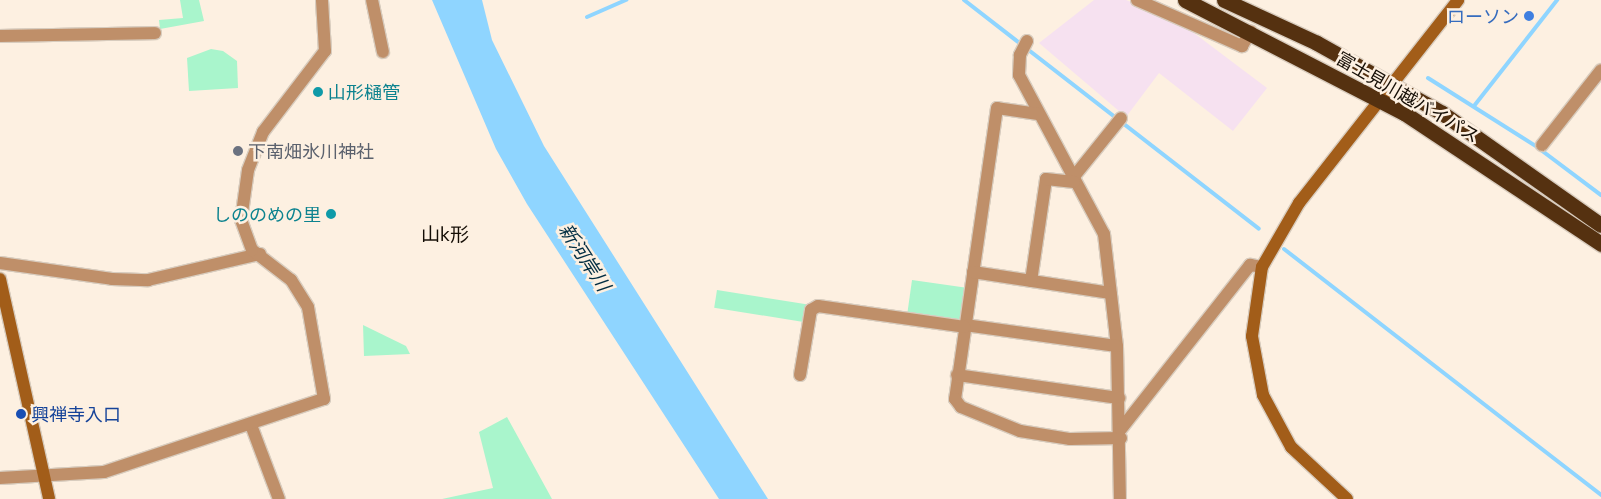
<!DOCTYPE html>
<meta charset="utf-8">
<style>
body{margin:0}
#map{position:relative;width:1601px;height:499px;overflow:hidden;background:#fdf0e1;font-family:Commissioner,"Noto Sans JP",sans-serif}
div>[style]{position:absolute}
.industrial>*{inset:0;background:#f6e1f0}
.green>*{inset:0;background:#a9f5cc;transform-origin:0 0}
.water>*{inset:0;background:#8fd5ff}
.stream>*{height:4px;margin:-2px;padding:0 2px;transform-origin:2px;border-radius:2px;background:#8fd5ff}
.roads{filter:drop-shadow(1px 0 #d8ccbe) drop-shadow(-1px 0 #d8ccbe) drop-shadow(0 1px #d8ccbe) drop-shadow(0 -1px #d8ccbe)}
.street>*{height:12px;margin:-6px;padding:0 6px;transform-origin:6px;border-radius:6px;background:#bf8f69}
.secondary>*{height:12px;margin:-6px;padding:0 6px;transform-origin:6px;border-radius:6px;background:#a25d19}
.highway>*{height:15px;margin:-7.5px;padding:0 7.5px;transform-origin:7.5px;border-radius:7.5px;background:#553110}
.dots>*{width:14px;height:14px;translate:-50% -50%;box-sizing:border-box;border:2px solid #fdf0e1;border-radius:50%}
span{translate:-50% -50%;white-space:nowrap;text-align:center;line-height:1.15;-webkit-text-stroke:5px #fdf0e1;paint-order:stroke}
.shop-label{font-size:18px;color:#366cbe}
.right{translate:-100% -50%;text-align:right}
.culture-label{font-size:18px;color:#0d838f}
.left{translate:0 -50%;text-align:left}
.street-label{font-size:18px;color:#140d05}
.worship-label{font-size:18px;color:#5b616d}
.transit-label{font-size:18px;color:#164399}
.neighbourhood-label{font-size:19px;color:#140d05}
.water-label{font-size:19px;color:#022d42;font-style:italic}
</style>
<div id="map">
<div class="industrial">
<div style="clip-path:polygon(1094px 0,1126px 0,1178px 21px,1267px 88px,1233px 131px,1159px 73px,1126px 117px,1039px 43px)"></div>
</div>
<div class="green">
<div style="clip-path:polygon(180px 0,199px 0,204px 21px,160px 29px,159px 20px,183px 18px)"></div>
<div style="clip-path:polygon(211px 49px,223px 51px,237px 61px,238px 88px,189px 91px,187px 58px)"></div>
<div style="left:912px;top:280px;width:55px;height:34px;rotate:8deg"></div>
<div style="left:717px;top:290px;width:92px;height:18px;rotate:9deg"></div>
<div style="clip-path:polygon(363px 325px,406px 346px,410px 354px,364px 356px)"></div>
<div style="clip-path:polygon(507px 417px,552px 499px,442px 499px,493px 488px,479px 432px)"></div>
</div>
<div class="water">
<div style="clip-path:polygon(432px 0,482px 0,492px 40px,544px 146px,768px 499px,719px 499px,527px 204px,496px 149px)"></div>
</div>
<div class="stream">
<div style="left:964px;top:0;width:373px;rotate:37.8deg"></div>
<div style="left:587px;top:17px;width:43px;rotate:-23.6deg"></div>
<div style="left:1428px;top:78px;width:129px;rotate:32.3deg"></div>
<div style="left:1537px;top:147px;width:80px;rotate:36.9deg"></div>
<div style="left:1474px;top:106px;width:135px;rotate:-51.9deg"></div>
<div style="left:1284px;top:249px;width:401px;rotate:37.8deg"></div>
</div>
<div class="roads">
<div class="street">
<div style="left:372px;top:0;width:53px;rotate:78.1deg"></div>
<div style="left:1137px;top:0;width:115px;rotate:23.7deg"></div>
<div style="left:1242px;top:46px;width:17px;rotate:-59deg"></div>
<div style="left:0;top:36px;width:155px;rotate:-1.1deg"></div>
<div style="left:1027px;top:41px;width:16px;rotate:117deg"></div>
<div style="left:1020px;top:55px;width:20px;rotate:93deg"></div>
<div style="left:1019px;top:75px;width:180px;rotate:61.9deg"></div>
<div style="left:1104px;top:234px;width:113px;rotate:83.4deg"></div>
<div style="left:1117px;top:346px;width:153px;rotate:88.9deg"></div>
<div style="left:1038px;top:114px;width:41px;rotate:-171.7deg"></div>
<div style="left:997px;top:108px;width:294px;rotate:98.2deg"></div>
<div style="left:955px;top:399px;width:10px;rotate:53deg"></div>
<div style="left:961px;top:407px;width:64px;rotate:22.1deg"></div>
<div style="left:1020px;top:431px;width:51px;rotate:9.1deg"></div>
<div style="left:1070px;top:439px;width:51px;rotate:-1.1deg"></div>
<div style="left:1542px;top:145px;width:95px;rotate:-51.8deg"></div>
<div style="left:1072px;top:179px;width:78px;rotate:-51.2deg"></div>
<div style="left:0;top:263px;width:113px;rotate:8.1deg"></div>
<div style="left:112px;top:279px;width:36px;rotate:2deg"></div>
<div style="left:148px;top:280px;width:115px;rotate:-13.1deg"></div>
<div style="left:973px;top:272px;width:139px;rotate:8.7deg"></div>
<div style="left:1031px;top:281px;width:103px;rotate:-81.6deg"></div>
<div style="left:1046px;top:179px;width:28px;rotate:6deg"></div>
<div style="left:965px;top:325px;width:153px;rotate:7.9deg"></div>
<div style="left:800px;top:375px;width:66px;rotate:-80.4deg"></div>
<div style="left:811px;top:310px;width:8px;rotate:-30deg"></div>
<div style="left:818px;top:306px;width:148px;rotate:8.1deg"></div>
<div style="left:957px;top:375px;width:164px;rotate:8.1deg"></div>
<div style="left:251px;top:425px;width:79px;rotate:69.3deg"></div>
<div style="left:1121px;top:429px;width:209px;rotate:-51.8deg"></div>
<div style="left:1250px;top:265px;width:12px;rotate:9deg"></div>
<div style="left:0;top:478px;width:104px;rotate:-3.3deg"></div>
<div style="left:104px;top:472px;width:232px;rotate:-18.4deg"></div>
<div style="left:324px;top:399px;width:93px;rotate:-99.9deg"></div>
<div style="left:308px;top:307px;width:32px;rotate:-122deg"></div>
<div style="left:291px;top:280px;width:49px;rotate:-142.4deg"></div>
<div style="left:252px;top:250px;width:32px;rotate:-110deg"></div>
<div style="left:241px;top:220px;width:50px;rotate:-82deg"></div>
<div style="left:248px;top:170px;width:41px;rotate:-68.5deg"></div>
<div style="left:263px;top:132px;width:102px;rotate:-52.6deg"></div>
<div style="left:325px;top:51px;width:51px;rotate:-93.4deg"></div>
</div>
<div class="secondary">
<div style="left:0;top:279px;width:225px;rotate:77.4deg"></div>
<div style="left:1347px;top:499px;width:76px;rotate:-137.1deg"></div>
<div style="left:1291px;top:447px;width:59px;rotate:-118.3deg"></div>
<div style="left:1263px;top:395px;width:60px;rotate:-100.6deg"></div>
<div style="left:1252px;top:336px;width:70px;rotate:-81.8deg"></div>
<div style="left:1262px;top:267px;width:74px;rotate:-60deg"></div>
<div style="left:1299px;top:203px;width:258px;rotate:-51.9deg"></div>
</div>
<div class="highway">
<div style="left:1185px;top:0;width:246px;rotate:27.3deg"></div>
<div style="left:1404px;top:113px;width:237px;rotate:33.6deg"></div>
<div style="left:1224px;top:0;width:102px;rotate:24.8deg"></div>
<div style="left:1317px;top:43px;width:143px;rotate:29.2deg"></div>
<div style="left:1442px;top:113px;width:194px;rotate:35.2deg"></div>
</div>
</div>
<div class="dots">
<div style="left:1529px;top:16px;background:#3f7fe0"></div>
<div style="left:318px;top:92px;background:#0f9aa8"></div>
<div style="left:238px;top:151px;background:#6b7280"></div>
<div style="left:331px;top:214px;background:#0f9aa8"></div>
<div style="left:21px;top:414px;background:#1a4fb4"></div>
</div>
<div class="shop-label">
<span class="right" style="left:1519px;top:16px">ローソン</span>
</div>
<div class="culture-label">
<span class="left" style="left:328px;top:92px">山形樋管</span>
<span class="right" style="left:321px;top:214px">しののめの里</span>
</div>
<div class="street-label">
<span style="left:1408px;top:97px;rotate:30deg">富士見川越バイパス</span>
</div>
<div class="worship-label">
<span class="left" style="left:248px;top:151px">下南畑氷川神社</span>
</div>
<div class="transit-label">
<span class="left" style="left:31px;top:414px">興禅寺入口</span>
</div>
<div class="neighbourhood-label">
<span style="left:445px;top:234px">山k形</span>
</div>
<div class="water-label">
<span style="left:585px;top:257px;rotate:57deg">新河岸川</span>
</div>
</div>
